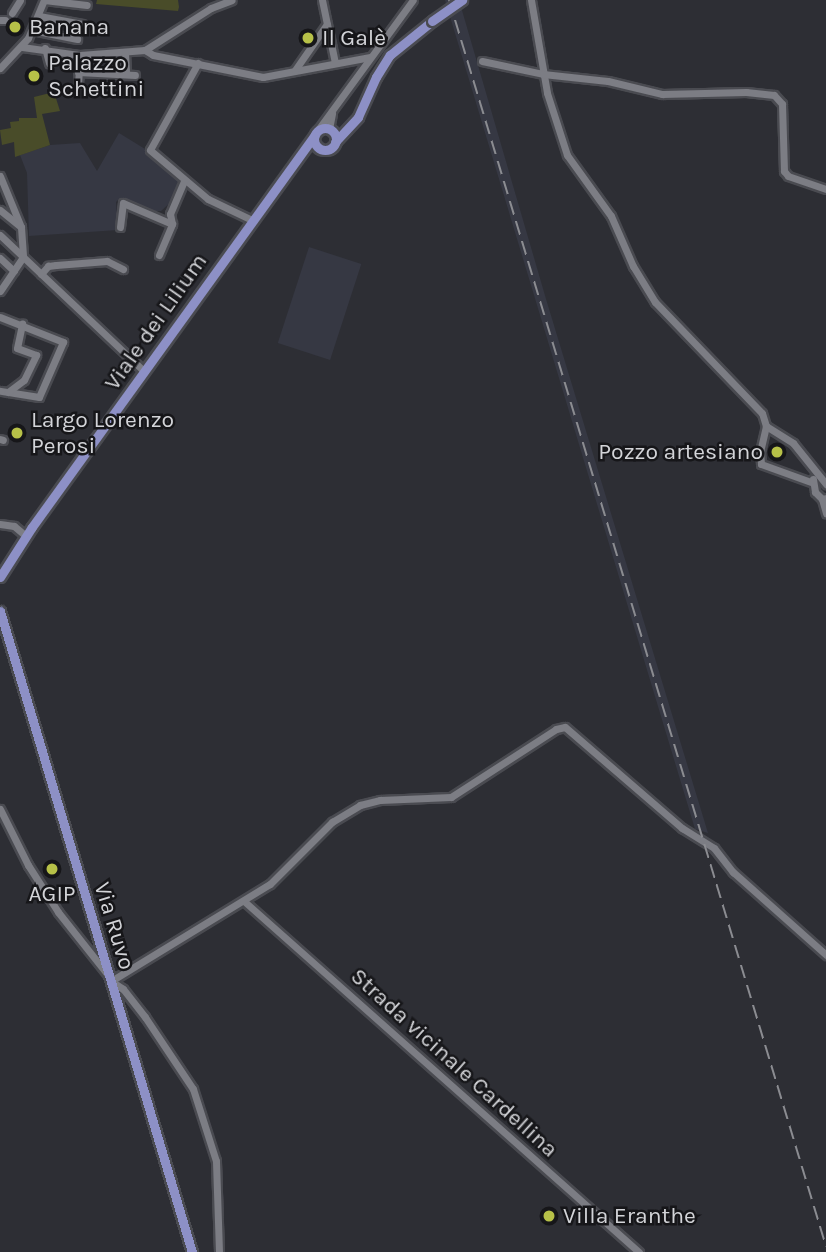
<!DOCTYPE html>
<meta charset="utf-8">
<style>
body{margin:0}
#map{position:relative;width:826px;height:1252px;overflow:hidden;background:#2d2e34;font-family:Karla,sans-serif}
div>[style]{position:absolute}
.built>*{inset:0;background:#363843;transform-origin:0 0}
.green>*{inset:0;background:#494c29}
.roads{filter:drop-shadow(2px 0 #4a4b51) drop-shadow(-2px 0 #4a4b51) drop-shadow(0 2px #4a4b51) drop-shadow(0 -2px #4a4b51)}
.minor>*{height:7px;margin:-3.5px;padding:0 3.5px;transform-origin:3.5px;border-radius:3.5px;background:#7c7d84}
.major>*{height:9px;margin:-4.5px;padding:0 4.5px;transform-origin:4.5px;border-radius:4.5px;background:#8d90c6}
.major>.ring{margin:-4.5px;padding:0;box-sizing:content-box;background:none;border:9px solid #8d90c6;border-radius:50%}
.rail>*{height:2px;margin-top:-1px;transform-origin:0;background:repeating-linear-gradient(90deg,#8b8c91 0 14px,transparent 0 21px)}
.bridges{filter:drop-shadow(2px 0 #4a4b51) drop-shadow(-2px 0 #4a4b51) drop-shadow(0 2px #4a4b51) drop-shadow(0 -2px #4a4b51)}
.major-bridge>*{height:9px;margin:-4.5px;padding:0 4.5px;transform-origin:4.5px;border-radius:4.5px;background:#8d90c6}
.dots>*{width:19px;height:19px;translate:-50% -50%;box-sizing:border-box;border:4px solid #161619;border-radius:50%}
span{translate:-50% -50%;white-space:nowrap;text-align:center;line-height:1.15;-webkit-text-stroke:5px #161619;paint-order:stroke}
.poi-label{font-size:23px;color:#d3d4d8}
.left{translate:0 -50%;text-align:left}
.right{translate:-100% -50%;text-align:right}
.street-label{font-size:23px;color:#d3d4d8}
</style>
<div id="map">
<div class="built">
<div style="clip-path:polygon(445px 0,459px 0,546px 299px,708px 833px,695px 829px)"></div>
<div style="clip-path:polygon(119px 133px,145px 149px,180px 181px,171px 202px,161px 211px,151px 211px,119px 199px,116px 202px,118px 230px,29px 236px,27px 173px,20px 155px,50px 145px,80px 143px,97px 171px)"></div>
<div style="left:309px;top:247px;width:55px;height:101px;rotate:18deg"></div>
</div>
<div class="green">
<div style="clip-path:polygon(97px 0,178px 0,179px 7px,178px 11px,96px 4px)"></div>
<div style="clip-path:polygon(54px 92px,60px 111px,42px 114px,50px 145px,15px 157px,14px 142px,2px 145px,0 130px,11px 128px,10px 122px,19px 121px,19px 118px,37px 118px,34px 97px)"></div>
</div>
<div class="roads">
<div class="minor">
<div style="left:322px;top:0;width:64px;rotate:78.3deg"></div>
<div style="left:531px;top:0;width:94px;rotate:80.2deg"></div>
<div style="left:547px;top:93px;width:65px;rotate:72.1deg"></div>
<div style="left:567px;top:155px;width:75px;rotate:54.2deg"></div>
<div style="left:611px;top:216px;width:55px;rotate:66.3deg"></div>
<div style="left:633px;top:266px;width:42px;rotate:58.6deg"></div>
<div style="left:655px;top:302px;width:154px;rotate:46.1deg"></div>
<div style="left:762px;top:413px;width:14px;rotate:73deg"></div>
<div style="left:766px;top:426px;width:27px;rotate:103deg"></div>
<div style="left:760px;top:452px;width:12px;rotate:85deg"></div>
<div style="left:761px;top:464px;width:53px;rotate:19.8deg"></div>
<div style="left:12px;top:13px;width:15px;rotate:-58deg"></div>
<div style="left:39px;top:16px;width:44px;rotate:10.5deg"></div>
<div style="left:0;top:20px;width:5px"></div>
<div style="left:37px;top:31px;width:41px;rotate:11.3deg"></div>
<div style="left:22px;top:47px;width:59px;rotate:7.9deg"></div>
<div style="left:80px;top:55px;width:65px;rotate:-4.4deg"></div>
<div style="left:145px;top:50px;width:78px;rotate:-32.5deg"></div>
<div style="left:211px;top:8px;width:22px;rotate:-21deg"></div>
<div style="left:45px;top:48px;width:16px;rotate:75deg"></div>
<div style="left:145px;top:50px;width:9px;rotate:32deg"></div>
<div style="left:153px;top:55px;width:112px;rotate:11.3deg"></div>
<div style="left:263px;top:77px;width:109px;rotate:-10.6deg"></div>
<div style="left:125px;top:53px;width:21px;rotate:87deg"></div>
<div style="left:482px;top:61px;width:62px;rotate:12deg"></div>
<div style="left:543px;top:74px;width:65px;rotate:6.1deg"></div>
<div style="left:608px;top:81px;width:56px;rotate:13.5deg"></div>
<div style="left:662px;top:94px;width:84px;rotate:-1.4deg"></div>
<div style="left:746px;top:92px;width:28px;rotate:6deg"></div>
<div style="left:774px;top:95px;width:12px;rotate:48deg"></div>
<div style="left:782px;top:104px;width:67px;rotate:88.3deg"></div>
<div style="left:784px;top:171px;width:6px;rotate:51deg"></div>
<div style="left:788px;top:176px;width:40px;rotate:18.9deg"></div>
<div style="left:198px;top:63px;width:99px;rotate:118.9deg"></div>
<div style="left:150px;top:150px;width:76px;rotate:40.2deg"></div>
<div style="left:208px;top:199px;width:49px;rotate:25.5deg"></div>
<div style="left:0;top:68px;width:41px;rotate:-47deg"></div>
<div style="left:28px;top:38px;width:41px;rotate:-67.2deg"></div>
<div style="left:44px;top:0;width:43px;rotate:6.6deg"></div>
<div style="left:295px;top:70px;width:56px;rotate:-55.2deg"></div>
<div style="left:78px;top:72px;width:57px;rotate:3deg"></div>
<div style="left:78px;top:84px;width:29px;rotate:-86deg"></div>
<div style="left:329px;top:129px;width:16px;rotate:-79deg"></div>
<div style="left:317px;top:131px;width:162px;rotate:-53.8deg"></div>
<div style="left:0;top:176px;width:55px;rotate:67.6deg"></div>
<div style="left:21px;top:227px;width:30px;rotate:86deg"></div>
<div style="left:23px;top:257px;width:41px;rotate:124.1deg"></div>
<div style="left:0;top:210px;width:27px;rotate:39deg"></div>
<div style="left:120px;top:227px;width:24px;rotate:-83deg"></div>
<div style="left:123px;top:203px;width:53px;rotate:23.2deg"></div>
<div style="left:172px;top:224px;width:10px;rotate:-101deg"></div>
<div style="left:170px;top:214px;width:36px;rotate:-67deg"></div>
<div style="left:0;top:235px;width:199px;rotate:43.4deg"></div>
<div style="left:159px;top:255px;width:34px;rotate:-67deg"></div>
<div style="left:0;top:258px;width:19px;rotate:43deg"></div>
<div style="left:41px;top:274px;width:11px;rotate:-49deg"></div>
<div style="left:48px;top:266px;width:8px;rotate:-7deg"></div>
<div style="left:56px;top:265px;width:51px;rotate:-4.5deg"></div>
<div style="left:107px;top:261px;width:18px;rotate:27deg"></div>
<div style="left:0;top:317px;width:68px;rotate:21.6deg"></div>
<div style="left:63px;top:342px;width:60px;rotate:113.6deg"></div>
<div style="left:39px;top:397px;width:39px;rotate:-171deg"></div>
<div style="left:8px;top:392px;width:20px;rotate:-37deg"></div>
<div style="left:24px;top:380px;width:28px;rotate:-64deg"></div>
<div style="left:36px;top:355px;width:20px;rotate:-160deg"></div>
<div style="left:17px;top:348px;width:25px;rotate:-78deg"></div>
<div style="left:766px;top:426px;width:32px;rotate:32deg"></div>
<div style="left:793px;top:443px;width:53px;rotate:51.2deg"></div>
<div style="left:0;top:439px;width:3px;rotate:18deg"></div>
<div style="left:813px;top:479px;width:13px;rotate:81deg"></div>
<div style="left:815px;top:492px;width:10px;rotate:45deg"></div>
<div style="left:822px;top:499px;width:4px;rotate:-14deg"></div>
<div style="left:822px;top:499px;width:15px;rotate:74deg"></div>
<div style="left:0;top:524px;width:14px;rotate:8deg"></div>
<div style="left:14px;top:526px;width:16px;rotate:40deg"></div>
<div style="left:0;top:809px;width:63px;rotate:63.4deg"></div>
<div style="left:28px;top:865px;width:56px;rotate:57.4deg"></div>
<div style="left:58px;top:912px;width:80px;rotate:51.6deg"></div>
<div style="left:245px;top:902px;width:527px;rotate:41.62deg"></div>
<div style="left:219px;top:1252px;width:91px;rotate:-91.9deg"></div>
<div style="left:216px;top:1161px;width:76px;rotate:-107.7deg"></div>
<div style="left:193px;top:1089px;width:87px;rotate:-123.7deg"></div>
<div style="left:145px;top:1017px;width:36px;rotate:-128deg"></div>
<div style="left:123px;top:989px;width:14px;rotate:-146deg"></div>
<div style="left:111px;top:981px;width:186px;rotate:-31.4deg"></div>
<div style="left:270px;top:884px;width:88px;rotate:-45deg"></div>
<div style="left:332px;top:822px;width:33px;rotate:-31deg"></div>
<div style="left:360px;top:805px;width:21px;rotate:-14deg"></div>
<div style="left:380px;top:800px;width:71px;rotate:-2.4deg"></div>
<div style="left:451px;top:797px;width:125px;rotate:-32.9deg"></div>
<div style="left:556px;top:729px;width:9px;rotate:-13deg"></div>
<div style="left:565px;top:727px;width:155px;rotate:40.8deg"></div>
<div style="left:682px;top:828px;width:38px;rotate:32deg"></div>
<div style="left:714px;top:848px;width:31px;rotate:52deg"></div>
<div style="left:733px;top:872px;width:125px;rotate:41.7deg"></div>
</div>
<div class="major">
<div class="ring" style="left:314px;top:128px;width:13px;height:13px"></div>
<div style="left:335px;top:142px;width:34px;rotate:-47deg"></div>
<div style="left:358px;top:117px;width:44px;rotate:-65.8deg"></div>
<div style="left:376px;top:77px;width:26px;rotate:-58deg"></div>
<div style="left:390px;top:55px;width:54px;rotate:-39deg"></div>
<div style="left:0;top:577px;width:59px;rotate:-57.4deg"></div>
<div style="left:32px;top:527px;width:483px;rotate:-54.2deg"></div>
<div style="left:0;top:611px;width:669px;rotate:73.33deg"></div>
</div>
</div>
<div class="rail">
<div style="left:449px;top:0;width:1302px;rotate:73.17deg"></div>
</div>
<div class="bridges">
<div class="major-bridge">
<div style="left:432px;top:21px;width:37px;rotate:-35deg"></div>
</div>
</div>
<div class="dots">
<div style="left:15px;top:27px;background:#b7c148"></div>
<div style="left:308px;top:38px;background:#b7c148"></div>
<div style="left:34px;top:76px;background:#b7c148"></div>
<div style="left:17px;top:433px;background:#b7c148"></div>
<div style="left:777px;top:452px;background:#b7c148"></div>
<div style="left:52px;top:869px;background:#b7c148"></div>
<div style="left:549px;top:1216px;background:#b7c148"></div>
</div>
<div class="poi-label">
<span class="left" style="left:29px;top:27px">Banana</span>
<span class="left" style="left:322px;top:38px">Il Galè</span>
<span class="left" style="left:48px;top:76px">Palazzo<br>Schettini</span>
<span class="left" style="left:31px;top:433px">Largo Lorenzo<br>Perosi</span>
<span class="right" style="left:763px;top:452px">Pozzo artesiano</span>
<span style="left:52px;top:894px">AGIP</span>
<span class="left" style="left:563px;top:1216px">Villa Eranthe</span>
</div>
<div class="street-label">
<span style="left:156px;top:322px;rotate:-55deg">Viale dei Lilium</span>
<span style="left:114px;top:926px;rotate:73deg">Via Ruvo</span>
<span style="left:454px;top:1063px;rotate:42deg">Strada vicinale Cardellina</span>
</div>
</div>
